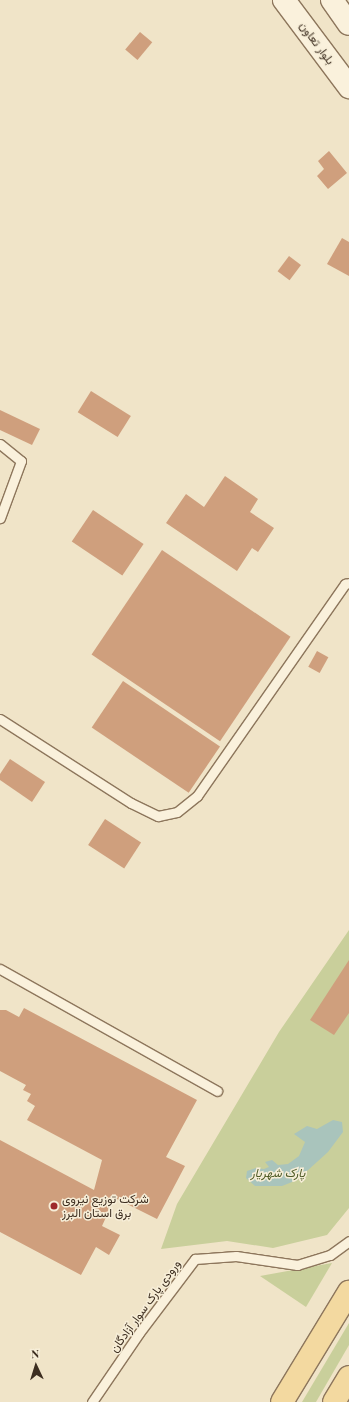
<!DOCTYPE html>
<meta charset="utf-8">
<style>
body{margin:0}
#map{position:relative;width:349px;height:1402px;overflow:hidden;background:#f0e4c8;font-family:"Playfair Display",Vazirmatn,serif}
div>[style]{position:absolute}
.green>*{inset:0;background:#c9cf9b}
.water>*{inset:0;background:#a9c4bc}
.building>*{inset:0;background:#cf9f7d;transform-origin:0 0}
.roads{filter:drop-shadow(1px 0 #8d765c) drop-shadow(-1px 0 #8d765c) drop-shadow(0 1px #8d765c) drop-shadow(0 -1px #8d765c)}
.service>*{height:9px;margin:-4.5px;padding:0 4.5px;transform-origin:4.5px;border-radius:4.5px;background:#faf1dc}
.secondary>*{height:22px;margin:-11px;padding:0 11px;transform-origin:11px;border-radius:11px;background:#faf1dc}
.primary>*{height:22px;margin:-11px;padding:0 11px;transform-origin:11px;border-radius:11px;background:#f3d9a0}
.dots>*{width:11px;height:11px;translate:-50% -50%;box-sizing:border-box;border:2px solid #f7eed8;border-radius:50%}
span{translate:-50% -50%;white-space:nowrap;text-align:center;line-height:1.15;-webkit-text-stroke:3px #f7eed8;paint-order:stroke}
.street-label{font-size:12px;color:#3d2e20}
.park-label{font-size:12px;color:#4d5a26;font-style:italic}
.poi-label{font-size:12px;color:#3d2e20}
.left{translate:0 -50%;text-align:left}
.north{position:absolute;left:16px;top:1346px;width:40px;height:40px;-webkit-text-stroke:3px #f7eed8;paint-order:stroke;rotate:356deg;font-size:11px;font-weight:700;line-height:16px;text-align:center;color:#3d2e20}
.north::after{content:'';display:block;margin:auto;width:14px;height:18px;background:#3d2e20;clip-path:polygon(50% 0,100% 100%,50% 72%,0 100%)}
</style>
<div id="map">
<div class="green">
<div style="clip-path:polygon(349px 930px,349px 1208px,327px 1235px,273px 1248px,227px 1241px,161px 1249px,177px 1204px,279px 1032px)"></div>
<div style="clip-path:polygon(332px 1263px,306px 1307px,260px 1276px)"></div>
<div style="clip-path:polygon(349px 1323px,349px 1345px,316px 1402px,302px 1402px)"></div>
</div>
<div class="water">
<div style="clip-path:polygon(333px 1120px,342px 1122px,343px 1132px,328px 1152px,297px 1180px,282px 1186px,255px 1186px,246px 1178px,247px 1171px,256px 1168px,264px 1169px,269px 1167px,265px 1162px,272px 1160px,278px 1165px,288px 1164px,299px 1156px,305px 1142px,294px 1134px,307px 1126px,317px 1129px)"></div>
</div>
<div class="building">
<div style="left:140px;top:32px;width:16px;height:23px;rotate:40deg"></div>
<div style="clip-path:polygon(329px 151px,347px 173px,328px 189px,317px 176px,324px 169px,318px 161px)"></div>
<div style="clip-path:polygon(342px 238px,349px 242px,349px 276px,327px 264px)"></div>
<div style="left:289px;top:256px;width:15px;height:19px;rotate:37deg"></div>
<div style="left:91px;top:391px;width:47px;height:25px;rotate:32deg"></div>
<div style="clip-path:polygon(0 410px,40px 429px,32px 445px,0 430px)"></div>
<div style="clip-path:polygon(225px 476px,258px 499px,250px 512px,274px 528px,258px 552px,252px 548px,237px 571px,166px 523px,186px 494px,204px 507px)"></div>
<div style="left:93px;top:510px;width:61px;height:38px;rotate:34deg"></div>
<div style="left:162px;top:550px;width:155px;height:126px;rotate:34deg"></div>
<div style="left:317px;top:651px;width:13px;height:18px;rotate:29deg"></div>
<div style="left:123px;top:681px;width:117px;height:56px;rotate:34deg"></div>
<div style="clip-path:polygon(10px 759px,45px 782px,32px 802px,0 780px,0 774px)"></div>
<div style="left:105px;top:819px;width:43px;height:31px;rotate:33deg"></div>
<div style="clip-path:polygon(349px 960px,349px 1013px,334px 1035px,310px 1020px)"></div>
<div style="clip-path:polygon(24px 1008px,197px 1100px,166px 1157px,185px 1166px,157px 1219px,111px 1196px,107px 1215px,102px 1226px,120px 1235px,109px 1255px,96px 1247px,81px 1275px,0 1232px,0 1140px,94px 1190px,102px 1160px,27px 1120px,35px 1106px,27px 1101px,31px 1094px,23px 1090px,26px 1085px,0 1071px,0 1010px,6px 1010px,19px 1017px)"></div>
</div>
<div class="roads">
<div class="service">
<div style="left:0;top:444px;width:27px;rotate:39deg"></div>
<div style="left:21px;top:461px;width:61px;rotate:110.2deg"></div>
<div style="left:0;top:719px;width:156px;rotate:32.7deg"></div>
<div style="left:131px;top:803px;width:30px;rotate:26deg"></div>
<div style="left:158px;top:816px;width:19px;rotate:-12deg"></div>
<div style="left:177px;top:812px;width:26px;rotate:-39deg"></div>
<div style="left:197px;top:796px;width:259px;rotate:-55.1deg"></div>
<div style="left:345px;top:584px;width:4px;rotate:-14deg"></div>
<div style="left:0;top:969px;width:249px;rotate:29.3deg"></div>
<div style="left:92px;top:1402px;width:83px;rotate:-55.7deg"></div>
<div style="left:139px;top:1333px;width:93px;rotate:-52.9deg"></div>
<div style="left:195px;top:1259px;width:41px;rotate:-4.2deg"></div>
<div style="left:236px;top:1256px;width:62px;rotate:8.4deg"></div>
<div style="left:297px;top:1265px;width:34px;rotate:-17deg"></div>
<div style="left:330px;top:1255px;width:24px;rotate:-36deg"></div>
</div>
<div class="secondary">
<div style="left:284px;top:0;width:109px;rotate:53.2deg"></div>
<div style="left:332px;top:0;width:29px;rotate:55deg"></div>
</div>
<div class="primary">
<div style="left:282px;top:1402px;width:129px;rotate:-58.7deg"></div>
<div style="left:334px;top:1402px;width:29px;rotate:-59deg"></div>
</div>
</div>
<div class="dots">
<div style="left:54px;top:1206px;background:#9e2a2b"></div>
</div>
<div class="street-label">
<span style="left:317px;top:43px;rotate:53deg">بلوار تعاون</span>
<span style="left:145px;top:1306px;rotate:-54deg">ورودی پارک سوار آزادگان</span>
</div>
<div class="park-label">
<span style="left:278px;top:1173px">پارک شهریار</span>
</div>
<div class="poi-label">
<span class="left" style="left:62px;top:1206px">شرکت توزیع نیروی<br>برق استان البرز</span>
</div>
<div class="north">N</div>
</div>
